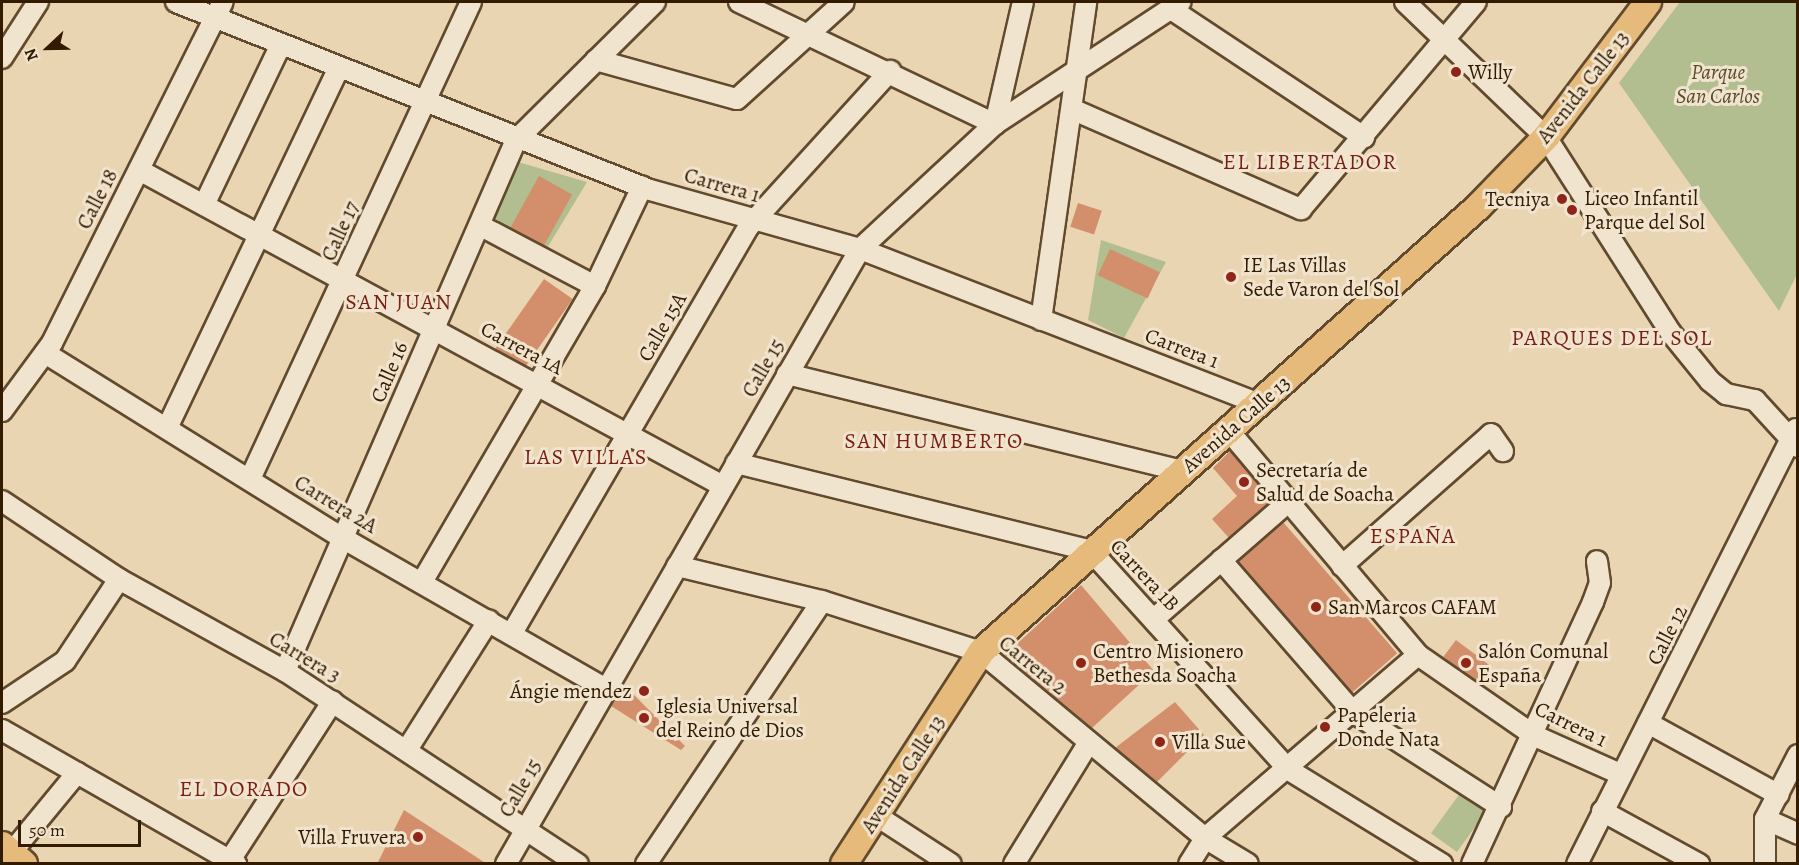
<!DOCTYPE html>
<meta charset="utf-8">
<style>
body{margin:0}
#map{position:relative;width:1799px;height:865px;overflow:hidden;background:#ead5b3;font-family:Alegreya,serif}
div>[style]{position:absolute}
.green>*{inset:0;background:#b2be90;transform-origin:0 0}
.building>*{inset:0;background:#d38f6b;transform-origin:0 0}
.roads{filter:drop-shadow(2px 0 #614a2d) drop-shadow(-2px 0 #614a2d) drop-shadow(0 2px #614a2d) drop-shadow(0 -2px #614a2d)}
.minor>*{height:20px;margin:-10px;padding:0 10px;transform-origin:10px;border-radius:10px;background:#f1e4ce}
.major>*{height:26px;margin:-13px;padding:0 13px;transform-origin:13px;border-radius:13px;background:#e5ba7a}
.highway>*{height:28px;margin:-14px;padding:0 14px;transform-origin:14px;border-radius:14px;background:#e5ba7a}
.dots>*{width:16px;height:16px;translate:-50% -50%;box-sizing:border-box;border:3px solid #f1e4ce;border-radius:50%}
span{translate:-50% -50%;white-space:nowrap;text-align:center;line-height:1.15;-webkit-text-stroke:6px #f1e4ce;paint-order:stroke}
.poi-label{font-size:21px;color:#331b00}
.left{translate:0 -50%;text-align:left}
.right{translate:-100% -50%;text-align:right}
.park-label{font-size:21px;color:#594c2b;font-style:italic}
.street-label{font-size:21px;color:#331b00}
.neighbourhood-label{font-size:22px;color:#7a1f14;letter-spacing:1.5px}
.frame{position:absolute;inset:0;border:3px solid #331b00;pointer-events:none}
.north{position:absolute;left:18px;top:18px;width:60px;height:60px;-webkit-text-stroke:4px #f1e4ce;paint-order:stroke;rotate:248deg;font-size:16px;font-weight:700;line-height:24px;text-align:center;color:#331b00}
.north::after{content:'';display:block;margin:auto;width:21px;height:27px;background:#331b00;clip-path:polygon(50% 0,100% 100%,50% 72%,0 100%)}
.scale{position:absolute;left:18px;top:820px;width:123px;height:27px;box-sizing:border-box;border:3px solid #331b00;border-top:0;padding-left:8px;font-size:18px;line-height:21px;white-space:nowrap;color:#331b00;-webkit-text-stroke:4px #f1e4ce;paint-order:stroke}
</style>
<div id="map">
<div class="green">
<div style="clip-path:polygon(1680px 2px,1797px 2px,1797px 274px,1779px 311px,1619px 83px)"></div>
<div style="clip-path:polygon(518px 162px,587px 182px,544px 253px,490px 225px)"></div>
<div style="clip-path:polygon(1101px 240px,1166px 262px,1124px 338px,1088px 320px)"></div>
<div style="left:1461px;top:792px;width:32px;height:51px;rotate:36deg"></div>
</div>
<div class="building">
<div style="left:539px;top:176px;width:38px;height:60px;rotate:29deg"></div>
<div style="left:1078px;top:203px;width:25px;height:25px;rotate:18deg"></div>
<div style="left:1110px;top:249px;width:55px;height:29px;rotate:25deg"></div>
<div style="left:544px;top:279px;width:35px;height:85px;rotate:35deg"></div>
<div style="clip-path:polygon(1230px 451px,1272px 500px,1229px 538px,1212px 519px,1237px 496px,1213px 468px)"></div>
<div style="left:1283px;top:522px;width:174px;height:60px;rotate:49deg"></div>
<div style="clip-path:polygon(1081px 585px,1154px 671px,1092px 728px,1005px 655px)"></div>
<div style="left:1456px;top:640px;width:45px;height:21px;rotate:37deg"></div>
<div style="clip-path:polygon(623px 684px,685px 746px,681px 750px,611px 706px)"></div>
<div style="clip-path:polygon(1175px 702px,1204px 735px,1157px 782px,1115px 748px)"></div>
<div style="clip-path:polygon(404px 810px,487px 864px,377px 864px)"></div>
</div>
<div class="roads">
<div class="minor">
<div style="left:176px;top:2px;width:507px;rotate:21.65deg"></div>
<div style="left:647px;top:189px;width:221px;rotate:15.7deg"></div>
<div style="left:860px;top:249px;width:428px;rotate:21.2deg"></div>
<div style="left:739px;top:2px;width:284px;rotate:25.5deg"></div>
<div style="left:995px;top:124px;width:125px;rotate:-77.1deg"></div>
<div style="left:1405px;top:2px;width:195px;rotate:43.8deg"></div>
<div style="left:1546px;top:137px;width:232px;rotate:57.5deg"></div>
<div style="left:1671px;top:333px;width:62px;rotate:50.9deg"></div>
<div style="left:1710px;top:381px;width:21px;rotate:39deg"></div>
<div style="left:1726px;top:394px;width:30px;rotate:12deg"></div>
<div style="left:1755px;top:400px;width:64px;rotate:47.5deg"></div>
<div style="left:1171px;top:9px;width:232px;rotate:33.6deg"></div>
<div style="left:2px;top:58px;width:67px;rotate:-57.3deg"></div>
<div style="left:596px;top:60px;width:146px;rotate:15.5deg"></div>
<div style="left:737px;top:99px;width:144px;rotate:-42.2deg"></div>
<div style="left:1074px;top:110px;width:248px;rotate:23.6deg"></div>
<div style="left:1301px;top:209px;width:271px;rotate:-49.8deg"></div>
<div style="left:139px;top:170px;width:664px;rotate:28.42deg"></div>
<div style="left:204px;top:205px;width:178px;rotate:-64.4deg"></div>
<div style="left:481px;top:226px;width:129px;rotate:27.8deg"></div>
<div style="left:1041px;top:320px;width:321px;rotate:-81.9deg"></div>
<div style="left:45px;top:353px;width:346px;rotate:31.9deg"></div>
<div style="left:339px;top:536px;width:308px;rotate:29.8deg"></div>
<div style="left:787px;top:374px;width:408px;rotate:13.8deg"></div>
<div style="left:2px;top:411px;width:84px;rotate:-53.7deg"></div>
<div style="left:52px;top:343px;width:381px;rotate:-63.4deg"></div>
<div style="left:168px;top:426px;width:397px;rotate:-64.5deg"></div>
<div style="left:1229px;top:431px;width:293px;rotate:49.8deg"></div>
<div style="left:1418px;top:655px;width:142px;rotate:34.7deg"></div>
<div style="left:1535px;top:736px;width:93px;rotate:24.1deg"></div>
<div style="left:736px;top:463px;width:366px;rotate:13.9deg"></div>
<div style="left:1091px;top:551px;width:295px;rotate:47.9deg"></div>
<div style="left:1289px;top:770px;width:180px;rotate:31.6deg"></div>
<div style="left:250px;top:479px;width:526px;rotate:-65.14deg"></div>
<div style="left:2px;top:501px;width:141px;rotate:33.7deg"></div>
<div style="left:119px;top:579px;width:190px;rotate:29deg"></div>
<div style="left:285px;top:671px;width:351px;rotate:33.4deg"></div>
<div style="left:1221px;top:560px;width:201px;rotate:49deg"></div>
<div style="left:1353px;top:712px;width:176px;rotate:32.7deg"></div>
<div style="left:677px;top:566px;width:149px;rotate:13.6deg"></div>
<div style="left:822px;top:601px;width:167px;rotate:17.8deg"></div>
<div style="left:981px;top:652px;width:291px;rotate:39.7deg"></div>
<div style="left:1205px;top:838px;width:50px;rotate:31.2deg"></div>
<div style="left:1342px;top:566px;width:199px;rotate:-41.5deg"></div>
<div style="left:1491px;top:434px;width:21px;rotate:55deg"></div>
<div style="left:422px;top:582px;width:343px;rotate:-59.7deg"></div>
<div style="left:595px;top:286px;width:110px;rotate:-64.6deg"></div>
<div style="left:1154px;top:619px;width:178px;rotate:-41.1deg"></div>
<div style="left:512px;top:633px;width:471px;rotate:-59.8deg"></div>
<div style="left:749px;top:226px;width:210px;rotate:-47.7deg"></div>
<div style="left:285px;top:671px;width:579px;rotate:-66.49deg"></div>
<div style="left:516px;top:140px;width:196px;rotate:-44.8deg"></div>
<div style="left:2px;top:703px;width:76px;rotate:-33.7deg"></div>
<div style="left:65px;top:661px;width:98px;rotate:-56.6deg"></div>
<div style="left:1648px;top:723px;width:149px;rotate:28.8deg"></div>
<div style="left:2px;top:730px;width:270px;rotate:29.8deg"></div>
<div style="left:408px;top:748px;width:151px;rotate:-57.7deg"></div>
<div style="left:1602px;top:811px;width:111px;rotate:28.7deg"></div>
<div style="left:877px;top:816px;width:88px;rotate:33deg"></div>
<div style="left:1765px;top:819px;width:36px;rotate:24deg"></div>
<div style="left:11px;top:853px;width:104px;rotate:-50.5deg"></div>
<div style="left:230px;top:860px;width:189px;rotate:-57.1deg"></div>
<div style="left:506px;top:864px;width:710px;rotate:-60.07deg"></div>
<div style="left:860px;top:249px;width:184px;rotate:-42.8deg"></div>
<div style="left:995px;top:124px;width:222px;rotate:-33.3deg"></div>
<div style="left:646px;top:864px;width:316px;rotate:-56.2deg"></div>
<div style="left:1014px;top:864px;width:143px;rotate:-58.4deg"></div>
<div style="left:1189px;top:864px;width:31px;rotate:-58deg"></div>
<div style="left:1205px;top:838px;width:281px;rotate:-40.7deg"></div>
<div style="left:1472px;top:864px;width:289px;rotate:-65.2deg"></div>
<div style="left:1593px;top:602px;width:20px;rotate:-70deg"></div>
<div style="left:1600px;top:583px;width:22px;rotate:-98deg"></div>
<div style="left:1577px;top:864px;width:487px;rotate:-63.3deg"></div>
<div style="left:1765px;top:864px;width:45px;rotate:-90deg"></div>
<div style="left:1765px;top:819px;width:72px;rotate:-62.7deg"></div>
</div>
<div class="major">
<div style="left:844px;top:864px;width:252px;rotate:-57.1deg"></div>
<div style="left:981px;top:652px;width:667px;rotate:-41.84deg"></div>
<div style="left:1478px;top:207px;width:98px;rotate:-45.8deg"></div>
<div style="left:1546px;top:137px;width:169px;rotate:-52.9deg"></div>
</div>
<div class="highway">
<div style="left:2px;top:846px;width:28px;rotate:41deg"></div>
</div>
</div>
<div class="dots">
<div style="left:1456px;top:72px;background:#8f2418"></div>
<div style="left:1562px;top:199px;background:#8f2418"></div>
<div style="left:1572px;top:210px;background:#8f2418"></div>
<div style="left:1231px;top:277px;background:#8f2418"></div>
<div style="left:1244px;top:482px;background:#8f2418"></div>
<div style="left:1316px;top:607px;background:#8f2418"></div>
<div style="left:1081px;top:663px;background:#8f2418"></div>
<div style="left:1466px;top:663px;background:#8f2418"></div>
<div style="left:644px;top:691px;background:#8f2418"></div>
<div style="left:644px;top:718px;background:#8f2418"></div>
<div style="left:1325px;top:727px;background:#8f2418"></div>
<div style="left:1160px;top:742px;background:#8f2418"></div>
<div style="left:418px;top:837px;background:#8f2418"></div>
</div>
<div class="poi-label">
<span class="left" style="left:1468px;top:72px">Willy</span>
<span class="left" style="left:1584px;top:210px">Liceo Infantil<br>Parque del Sol</span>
<span class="right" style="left:1550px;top:199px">Tecniya</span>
<span class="left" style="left:1243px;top:277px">IE Las Villas<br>Sede Varon del Sol</span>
<span class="left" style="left:1256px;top:482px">Secretaría de<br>Salud de Soacha</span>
<span class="left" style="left:1328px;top:607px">San Marcos CAFAM</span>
<span class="left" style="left:1093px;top:663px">Centro Misionero<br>Bethesda Soacha</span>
<span class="left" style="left:1478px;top:663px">Salón Comunal<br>España</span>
<span class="right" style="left:632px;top:691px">Ángie mendez</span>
<span class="left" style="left:656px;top:718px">Iglesia Universal<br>del Reino de Dios</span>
<span class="left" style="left:1337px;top:727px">Papeleria<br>Donde Nata</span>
<span class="left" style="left:1172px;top:742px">Villa Sue</span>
<span class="right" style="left:406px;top:837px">Villa Fruvera</span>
</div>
<div class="park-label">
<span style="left:1718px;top:84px">Parque<br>San Carlos</span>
</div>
<div class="street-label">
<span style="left:1583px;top:87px;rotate:-52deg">Avenida Calle 13</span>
<span style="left:722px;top:185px;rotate:16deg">Carrera 1</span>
<span style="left:97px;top:199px;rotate:-63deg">Calle 18</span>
<span style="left:340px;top:231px;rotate:-66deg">Calle 17</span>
<span style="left:662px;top:327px;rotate:-60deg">Calle 15A</span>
<span style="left:522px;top:348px;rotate:28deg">Carrera 1A</span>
<span style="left:1182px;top:348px;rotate:21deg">Carrera 1</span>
<span style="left:763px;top:368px;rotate:-60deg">Calle 15</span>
<span style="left:389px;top:372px;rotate:-67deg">Calle 16</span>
<span style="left:1236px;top:424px;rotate:-41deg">Avenida Calle 13</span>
<span style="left:336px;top:504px;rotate:31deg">Carrera 2A</span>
<span style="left:1145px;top:575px;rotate:47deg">Carrera 1B</span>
<span style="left:1667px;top:635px;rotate:-63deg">Calle 12</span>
<span style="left:305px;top:657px;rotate:31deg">Carrera 3</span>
<span style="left:1033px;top:665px;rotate:39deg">Carrera 2</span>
<span style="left:1571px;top:724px;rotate:26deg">Carrera 1</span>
<span style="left:903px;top:774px;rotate:-57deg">Avenida Calle 13</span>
<span style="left:520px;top:788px;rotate:-60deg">Calle 15</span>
</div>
<div class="neighbourhood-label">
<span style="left:1310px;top:163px">EL LIBERTADOR</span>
<span style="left:399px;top:303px">SAN JUAN</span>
<span style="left:1612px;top:339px">PARQUES DEL SOL</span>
<span style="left:934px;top:442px">SAN HUMBERTO</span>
<span style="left:586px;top:458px">LAS VILLAS</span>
<span style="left:1413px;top:537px">ESPAÑA</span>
<span style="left:244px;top:790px">EL DORADO</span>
</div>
<div class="frame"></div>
<div class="north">N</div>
<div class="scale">50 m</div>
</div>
